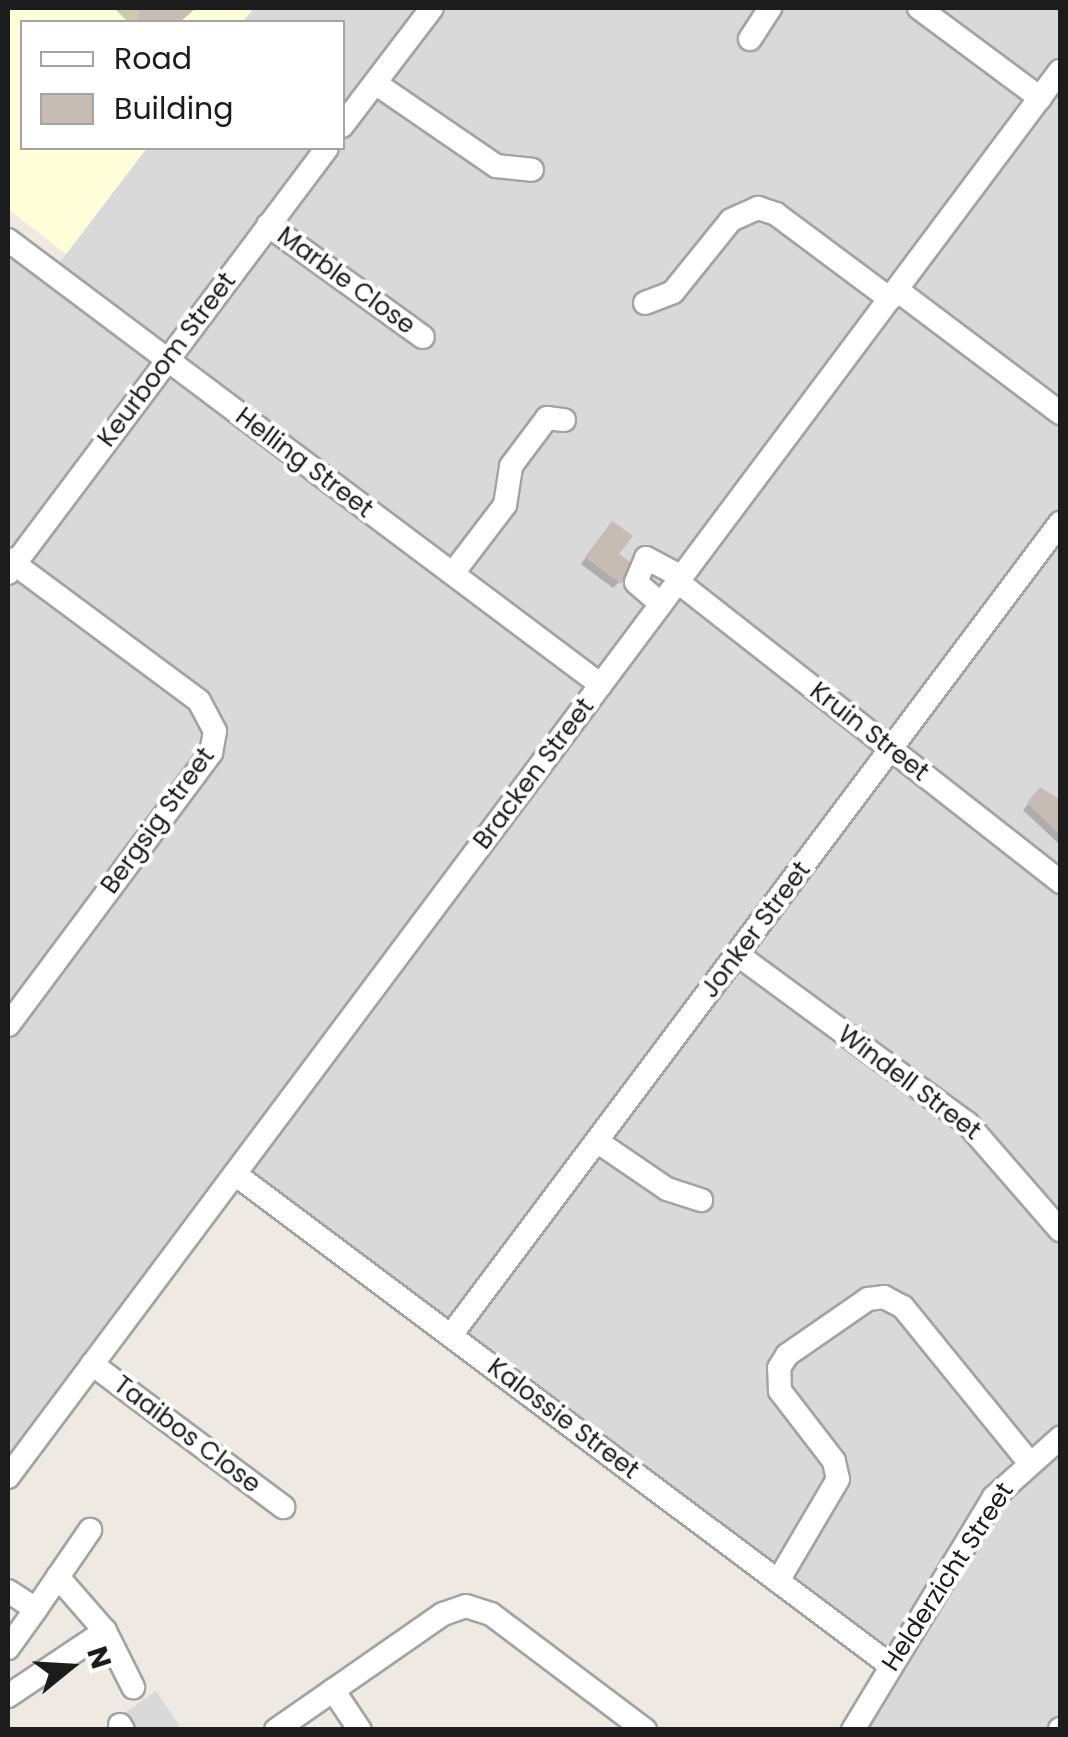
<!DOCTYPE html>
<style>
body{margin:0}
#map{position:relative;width:1068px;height:1737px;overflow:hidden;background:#eeeae1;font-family:Poppins,sans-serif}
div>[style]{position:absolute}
.residential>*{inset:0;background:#dad9d9}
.education>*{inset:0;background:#fffed9}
.shadow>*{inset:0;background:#0003}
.building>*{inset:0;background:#c6bcb4}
.roads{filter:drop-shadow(2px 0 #a3a3a3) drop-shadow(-2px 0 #a3a3a3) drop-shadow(0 2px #a3a3a3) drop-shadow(0 -2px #a3a3a3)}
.minor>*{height:22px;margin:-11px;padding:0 11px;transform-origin:11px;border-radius:11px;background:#fff}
span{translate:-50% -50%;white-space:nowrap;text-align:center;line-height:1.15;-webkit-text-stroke:8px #fff;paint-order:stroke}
.street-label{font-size:25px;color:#1c1c1c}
.frame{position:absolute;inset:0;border:10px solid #1c1c1c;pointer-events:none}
.legend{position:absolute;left:20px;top:20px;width:325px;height:130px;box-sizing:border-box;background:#fff;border:2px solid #a4a4a4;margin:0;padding:12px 18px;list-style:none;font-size:30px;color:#1c1c1c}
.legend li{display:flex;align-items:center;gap:20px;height:50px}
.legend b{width:50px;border:2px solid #a4a4a4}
.north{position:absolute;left:20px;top:1617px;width:100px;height:100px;-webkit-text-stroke:8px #fff;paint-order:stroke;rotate:72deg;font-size:28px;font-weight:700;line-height:40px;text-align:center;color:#1c1c1c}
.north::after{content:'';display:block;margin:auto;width:35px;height:45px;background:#1c1c1c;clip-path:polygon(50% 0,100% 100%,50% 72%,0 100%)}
</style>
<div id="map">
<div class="residential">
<div style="clip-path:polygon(254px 8px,1060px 8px,1060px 1729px,852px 1729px,888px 1666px,233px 1174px,8px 1475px,8px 242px,51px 274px,147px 148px,342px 148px,342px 22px,242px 22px)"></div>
<div style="clip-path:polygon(156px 1691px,182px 1729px,100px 1730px)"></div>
</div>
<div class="education">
<div style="clip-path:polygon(8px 8px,254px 8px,242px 22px,22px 22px,22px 148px,147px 148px,66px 254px,8px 209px)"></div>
</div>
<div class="shadow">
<div style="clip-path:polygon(114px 8px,194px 8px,178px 22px,128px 22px)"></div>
<div style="clip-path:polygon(606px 530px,619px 582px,613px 588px,581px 564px)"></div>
<div style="clip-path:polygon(1040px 790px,1060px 807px,1060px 845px,1023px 810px)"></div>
</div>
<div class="building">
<div style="clip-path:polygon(140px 8px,196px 8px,180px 22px,137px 22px)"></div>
<div style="clip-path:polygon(612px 521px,633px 536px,619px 554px,634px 565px,621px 584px,585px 557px)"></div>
<div style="clip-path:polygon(1040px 787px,1059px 799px,1060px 835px,1027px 803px)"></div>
</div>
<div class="roads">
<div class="minor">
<div style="left:919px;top:8px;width:151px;rotate:36.6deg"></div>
<div style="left:750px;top:39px;width:37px;rotate:-57deg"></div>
<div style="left:375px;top:83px;width:147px;rotate:34.4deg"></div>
<div style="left:496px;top:166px;width:36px;rotate:6deg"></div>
<div style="left:342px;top:126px;width:148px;rotate:-52.7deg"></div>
<div style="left:268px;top:225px;width:191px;rotate:35.9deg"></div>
<div style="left:8px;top:240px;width:741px;rotate:36.89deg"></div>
<div style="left:897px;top:290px;width:204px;rotate:37deg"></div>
<div style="left:645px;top:303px;width:30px;rotate:-21deg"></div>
<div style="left:673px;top:292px;width:92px;rotate:-51.1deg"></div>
<div style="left:731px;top:220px;width:30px;rotate:-24deg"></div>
<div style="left:758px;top:208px;width:19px;rotate:18deg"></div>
<div style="left:776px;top:214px;width:142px;rotate:36.7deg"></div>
<div style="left:8px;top:559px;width:238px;rotate:36.6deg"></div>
<div style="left:199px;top:701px;width:34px;rotate:62deg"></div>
<div style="left:215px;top:731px;width:22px;rotate:100deg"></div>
<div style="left:211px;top:753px;width:339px;rotate:126.7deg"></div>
<div style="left:8px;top:573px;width:531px;rotate:-53.11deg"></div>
<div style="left:453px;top:573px;width:86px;rotate:-52.6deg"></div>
<div style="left:505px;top:505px;width:39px;rotate:-81deg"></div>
<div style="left:511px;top:466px;width:60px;rotate:-53.1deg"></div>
<div style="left:547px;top:418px;width:17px;rotate:7deg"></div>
<div style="left:678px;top:582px;width:486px;rotate:38.1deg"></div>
<div style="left:661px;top:604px;width:33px;rotate:-139deg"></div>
<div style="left:636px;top:582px;width:26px;rotate:-67deg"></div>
<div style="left:646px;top:558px;width:41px;rotate:27.8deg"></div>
<div style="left:738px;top:955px;width:284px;rotate:36.3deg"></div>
<div style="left:967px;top:1123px;width:142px;rotate:49deg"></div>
<div style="left:598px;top:1142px;width:83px;rotate:34.3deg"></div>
<div style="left:667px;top:1189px;width:36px;rotate:18deg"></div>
<div style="left:235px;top:1174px;width:819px;rotate:36.86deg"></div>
<div style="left:451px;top:1335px;width:1015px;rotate:-53.13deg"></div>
<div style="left:92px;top:1364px;width:239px;rotate:36.8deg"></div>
<div style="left:8px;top:1477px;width:1756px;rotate:-53.2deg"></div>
<div style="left:778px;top:1581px;width:118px;rotate:-59.5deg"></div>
<div style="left:838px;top:1479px;width:18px;rotate:-103deg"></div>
<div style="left:834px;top:1461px;width:88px;rotate:-127.6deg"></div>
<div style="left:780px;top:1391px;width:23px;rotate:-92deg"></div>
<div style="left:779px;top:1368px;width:15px;rotate:-58deg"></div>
<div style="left:787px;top:1355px;width:98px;rotate:-34.7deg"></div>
<div style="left:868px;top:1299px;width:16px;rotate:-7deg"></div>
<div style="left:884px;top:1297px;width:21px;rotate:28deg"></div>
<div style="left:903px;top:1307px;width:200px;rotate:50.9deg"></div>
<div style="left:8px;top:1591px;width:33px;rotate:33deg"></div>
<div style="left:36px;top:1609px;width:48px;rotate:125.7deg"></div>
<div style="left:36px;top:1609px;width:96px;rotate:-55.6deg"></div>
<div style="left:105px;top:1631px;width:63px;rotate:63.4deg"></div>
<div style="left:333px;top:1690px;width:48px;rotate:56deg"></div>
<div style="left:8px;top:1696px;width:117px;rotate:-33.8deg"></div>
<div style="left:105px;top:1631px;width:72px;rotate:-131deg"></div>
<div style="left:120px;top:1725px;width:6px;rotate:59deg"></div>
<div style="left:276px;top:1730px;width:203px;rotate:-34.8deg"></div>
<div style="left:443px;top:1614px;width:24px;rotate:-19deg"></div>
<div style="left:466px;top:1606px;width:26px;rotate:18deg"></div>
<div style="left:491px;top:1614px;width:193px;rotate:37deg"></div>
<div style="left:853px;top:1730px;width:272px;rotate:-58.8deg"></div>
<div style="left:994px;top:1497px;width:89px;rotate:-41.8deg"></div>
<div style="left:1060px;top:1730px;width:1px;rotate:-90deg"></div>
</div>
</div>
<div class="street-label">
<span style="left:346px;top:281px;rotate:36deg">Marble Close</span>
<span style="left:167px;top:360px;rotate:-53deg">Keurboom Street</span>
<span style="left:304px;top:463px;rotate:37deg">Helling Street</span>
<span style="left:869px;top:732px;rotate:38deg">Kruin Street</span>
<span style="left:534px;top:774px;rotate:-53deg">Bracken Street</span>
<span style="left:158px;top:821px;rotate:-54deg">Bergsig Street</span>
<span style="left:756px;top:930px;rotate:-53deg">Jonker Street</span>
<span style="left:909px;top:1083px;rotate:37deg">Windell Street</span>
<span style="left:563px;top:1419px;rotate:37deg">Kalossie Street</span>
<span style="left:187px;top:1435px;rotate:37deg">Taaibos Close</span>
<span style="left:948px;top:1577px;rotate:-57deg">Helderzicht Street</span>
</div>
<div class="frame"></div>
<ul class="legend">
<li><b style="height:12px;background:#fff"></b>Road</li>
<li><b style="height:28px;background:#c6bcb4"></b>Building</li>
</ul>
<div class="north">N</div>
</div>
